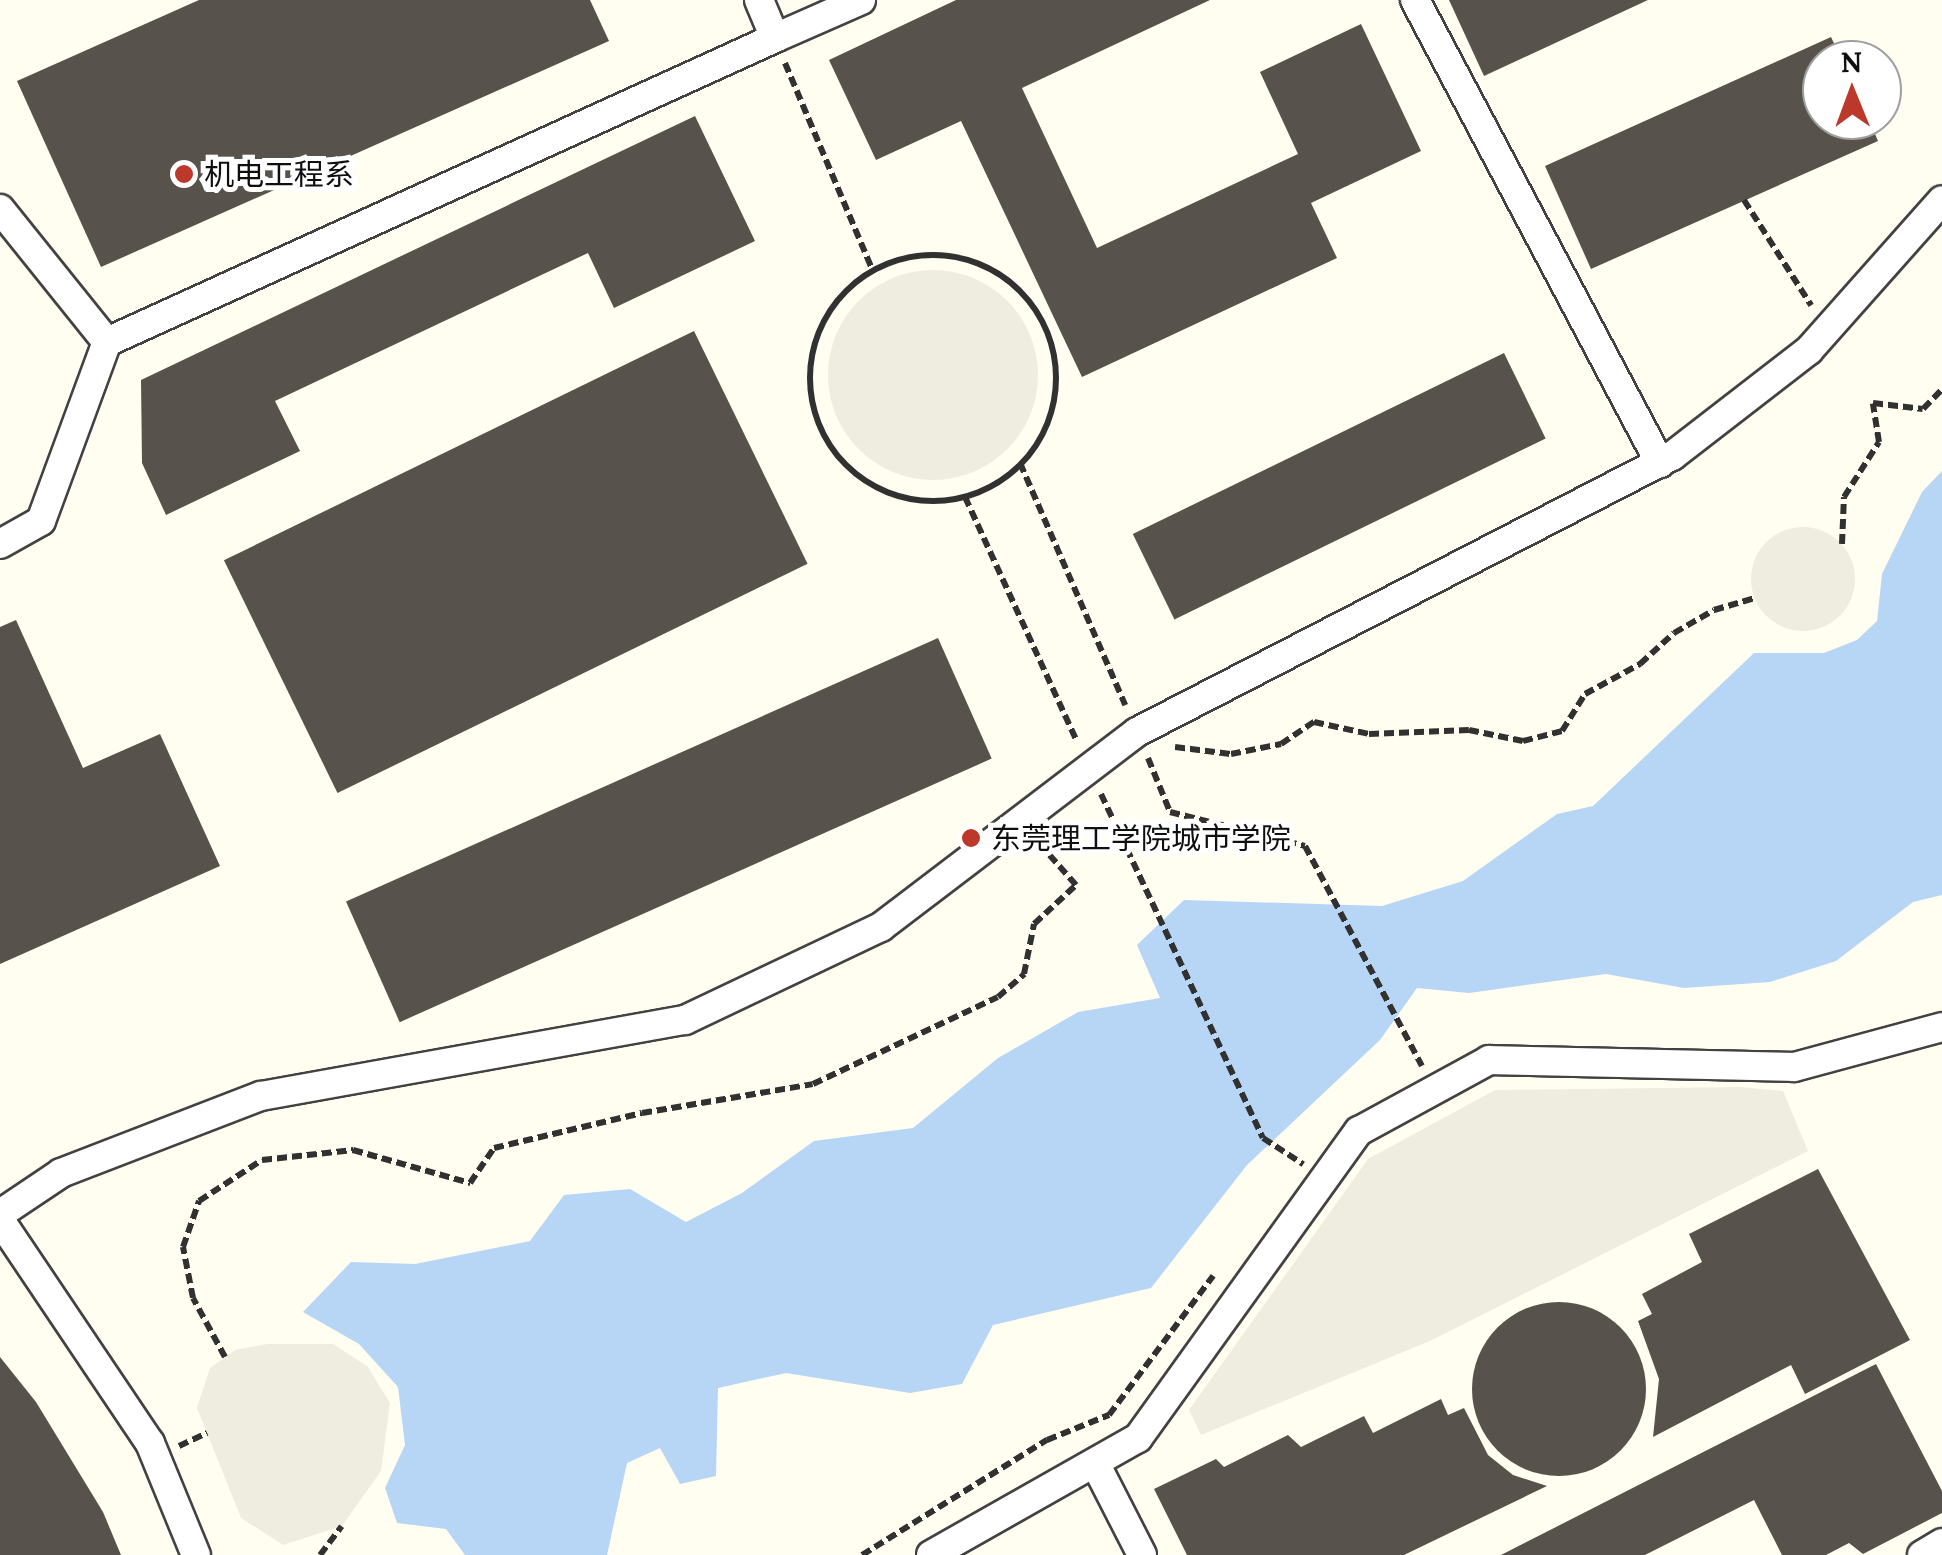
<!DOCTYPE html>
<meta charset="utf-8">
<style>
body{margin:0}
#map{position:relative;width:1942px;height:1555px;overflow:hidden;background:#fffef1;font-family:Lora,"Noto Sans SC",serif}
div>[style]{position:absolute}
.plaza>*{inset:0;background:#efede0}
.round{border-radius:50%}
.water>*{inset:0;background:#b7d5f5}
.building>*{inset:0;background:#57524b;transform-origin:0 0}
.path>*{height:6px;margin-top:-3px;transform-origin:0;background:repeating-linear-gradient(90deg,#313131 0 10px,transparent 0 15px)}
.path>.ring{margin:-3px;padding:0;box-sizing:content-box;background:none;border:6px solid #313131;border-radius:50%}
.roads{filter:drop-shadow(2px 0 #424242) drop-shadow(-2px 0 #424242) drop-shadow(0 2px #424242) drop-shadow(0 -2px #424242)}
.minor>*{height:28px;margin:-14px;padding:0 14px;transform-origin:14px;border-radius:14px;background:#fff}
.dots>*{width:28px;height:28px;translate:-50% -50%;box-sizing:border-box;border:5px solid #fff;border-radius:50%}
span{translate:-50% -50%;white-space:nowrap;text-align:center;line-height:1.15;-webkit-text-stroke:10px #fff;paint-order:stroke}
.poi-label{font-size:30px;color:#0f0f0f}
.left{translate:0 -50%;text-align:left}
.north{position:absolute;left:1802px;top:40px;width:100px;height:100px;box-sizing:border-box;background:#fff;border:2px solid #9f9f9f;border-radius:50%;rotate:359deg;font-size:28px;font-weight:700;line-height:40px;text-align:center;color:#0f0f0f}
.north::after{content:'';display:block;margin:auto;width:35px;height:45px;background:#bc382a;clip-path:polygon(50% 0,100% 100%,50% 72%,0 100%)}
</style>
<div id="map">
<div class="plaza">
<div class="round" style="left:828px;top:270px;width:210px;height:210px"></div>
<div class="round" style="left:1751px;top:527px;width:104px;height:104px"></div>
<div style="clip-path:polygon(1740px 1087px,1783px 1091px,1808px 1151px,1430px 1341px,1201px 1435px,1189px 1410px,1368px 1159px,1495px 1090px)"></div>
<div style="clip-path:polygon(267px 1344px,333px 1344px,367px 1366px,390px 1403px,381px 1471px,342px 1526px,283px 1545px,241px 1518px,197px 1408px,210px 1368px,235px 1350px)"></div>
</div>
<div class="water">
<div style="clip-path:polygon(1942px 471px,1942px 895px,1913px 902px,1836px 961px,1770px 982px,1684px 988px,1606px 974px,1469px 993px,1417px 988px,1380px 1040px,1247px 1165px,1151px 1288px,993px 1325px,962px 1384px,910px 1393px,786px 1373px,718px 1388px,716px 1476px,680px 1484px,660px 1448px,627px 1463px,607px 1555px,465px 1555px,446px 1529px,397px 1523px,385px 1488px,405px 1445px,398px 1387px,359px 1344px,303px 1312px,351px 1262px,415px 1264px,530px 1241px,564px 1195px,630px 1189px,686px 1222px,742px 1193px,814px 1141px,913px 1128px,998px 1058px,1078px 1012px,1160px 998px,1137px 945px,1184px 900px,1382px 906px,1463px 881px,1557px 814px,1593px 806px,1754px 653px,1824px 653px,1857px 640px,1877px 621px,1882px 574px,1922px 492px)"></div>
</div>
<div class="building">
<div style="clip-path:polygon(199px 0,590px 0,609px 41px,101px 267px,17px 81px)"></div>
<div style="clip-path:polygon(956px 0,1210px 0,1022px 88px,1097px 248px,1298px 154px,1260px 72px,1361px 24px,1421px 151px,1311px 203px,1337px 258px,1082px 377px,961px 121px,876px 160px,829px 60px)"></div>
<div style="clip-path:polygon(1449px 0,1648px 0,1484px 76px)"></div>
<div style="clip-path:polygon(1831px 37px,1842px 60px,1822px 60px,1822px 120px,1869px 120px,1878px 141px,1591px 269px,1545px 166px)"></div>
<div style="clip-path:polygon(695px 116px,755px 241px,614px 308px,588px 253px,275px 401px,300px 451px,166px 515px,142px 463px,141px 380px)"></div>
<div style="left:694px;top:331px;width:259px;height:523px;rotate:64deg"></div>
<div style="left:1504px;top:353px;width:95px;height:413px;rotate:64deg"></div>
<div style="clip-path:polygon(16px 620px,83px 768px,160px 734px,220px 866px,0 964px,0 627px)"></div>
<div style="left:938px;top:638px;width:132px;height:648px;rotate:66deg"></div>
<div style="clip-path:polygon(1818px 1169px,1910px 1340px,1805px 1394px,1791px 1365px,1653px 1437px,1659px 1379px,1638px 1321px,1652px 1314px,1642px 1294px,1702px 1262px,1689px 1234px)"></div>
<div class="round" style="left:1472px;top:1302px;width:174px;height:174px"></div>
<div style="clip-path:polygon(0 1357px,36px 1402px,103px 1512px,121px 1555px,0 1555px)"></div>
<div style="clip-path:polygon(1876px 1364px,1942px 1491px,1942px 1513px,1863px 1554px,1849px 1543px,1826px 1555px,1782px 1555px,1754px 1500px,1645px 1555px,1501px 1555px)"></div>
<div style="clip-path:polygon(1441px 1399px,1448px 1415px,1464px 1408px,1488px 1455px,1513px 1475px,1547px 1486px,1404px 1555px,1187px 1555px,1154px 1489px,1216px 1459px,1224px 1467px,1288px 1435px,1301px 1447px,1364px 1416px,1373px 1433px)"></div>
</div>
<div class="path">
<div style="left:785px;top:63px;width:226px;rotate:67.1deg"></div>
<div style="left:1744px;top:200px;width:125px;rotate:57.5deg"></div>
<div class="ring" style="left:810px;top:255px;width:240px;height:240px"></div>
<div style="left:1020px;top:463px;width:264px;rotate:66.5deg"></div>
<div style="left:965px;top:497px;width:269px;rotate:65.4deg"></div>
<div style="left:1842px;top:544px;width:47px;rotate:-87.6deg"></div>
<div style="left:1844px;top:497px;width:65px;rotate:-57.5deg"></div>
<div style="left:1879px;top:442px;width:39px;rotate:-99deg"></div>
<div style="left:1873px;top:403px;width:50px;rotate:6.8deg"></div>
<div style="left:1923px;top:409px;width:28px;rotate:-46deg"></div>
<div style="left:1175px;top:747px;width:56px;rotate:7.1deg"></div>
<div style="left:1231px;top:754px;width:51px;rotate:-11.3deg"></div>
<div style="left:1281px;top:744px;width:40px;rotate:-34deg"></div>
<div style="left:1314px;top:722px;width:56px;rotate:12.3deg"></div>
<div style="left:1369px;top:734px;width:100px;rotate:-2.3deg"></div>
<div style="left:1469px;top:730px;width:55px;rotate:11.5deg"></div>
<div style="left:1523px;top:741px;width:40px;rotate:-14.4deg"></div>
<div style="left:1562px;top:731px;width:44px;rotate:-58.1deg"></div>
<div style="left:1585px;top:694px;width:63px;rotate:-28.6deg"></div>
<div style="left:1640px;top:664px;width:46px;rotate:-42.4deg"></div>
<div style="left:1674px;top:633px;width:46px;rotate:-29.9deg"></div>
<div style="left:1714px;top:610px;width:43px;rotate:-16.3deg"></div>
<div style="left:1148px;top:758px;width:58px;rotate:67.8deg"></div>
<div style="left:1170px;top:812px;width:139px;rotate:14.1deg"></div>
<div style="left:1305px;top:846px;width:249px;rotate:62deg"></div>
<div style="left:1101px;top:794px;width:380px;rotate:64.8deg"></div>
<div style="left:1263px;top:1138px;width:48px;rotate:33deg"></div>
<div style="left:225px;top:1357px;width:67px;rotate:-118.5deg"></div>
<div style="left:193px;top:1298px;width:52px;rotate:-101.1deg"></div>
<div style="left:183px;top:1247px;width:49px;rotate:-70.8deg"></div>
<div style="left:199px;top:1201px;width:75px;rotate:-33.1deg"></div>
<div style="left:262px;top:1160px;width:92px;rotate:-6.3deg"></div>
<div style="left:353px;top:1150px;width:122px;rotate:15.8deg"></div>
<div style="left:470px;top:1183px;width:42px;rotate:-55.6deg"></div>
<div style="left:494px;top:1148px;width:152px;rotate:-13.3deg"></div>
<div style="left:642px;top:1113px;width:173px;rotate:-9.6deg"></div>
<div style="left:813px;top:1084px;width:204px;rotate:-25.2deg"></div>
<div style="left:998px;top:997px;width:35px;rotate:-41deg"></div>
<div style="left:1024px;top:974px;width:51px;rotate:-78.7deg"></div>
<div style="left:1034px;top:924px;width:57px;rotate:-42.9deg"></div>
<div style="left:1076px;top:885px;width:57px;rotate:-131.5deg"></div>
<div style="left:179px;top:1446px;width:31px;rotate:-25deg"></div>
<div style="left:320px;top:1555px;width:36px;rotate:-53deg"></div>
<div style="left:862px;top:1555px;width:218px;rotate:-31.9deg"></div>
<div style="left:1047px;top:1440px;width:67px;rotate:-22deg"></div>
<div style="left:1109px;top:1415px;width:174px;rotate:-53.2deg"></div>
</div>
<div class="roads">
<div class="minor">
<div style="left:759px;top:0;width:41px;rotate:67.2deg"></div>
<div style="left:775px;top:38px;width:94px;rotate:-23.8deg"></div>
<div style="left:1415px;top:0;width:524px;rotate:62.11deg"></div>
<div style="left:0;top:209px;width:171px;rotate:51.2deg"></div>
<div style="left:107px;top:342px;width:734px;rotate:-24.47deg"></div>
<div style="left:0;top:544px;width:47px;rotate:-29.3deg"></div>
<div style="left:41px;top:521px;width:191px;rotate:-69.8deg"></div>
<div style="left:0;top:1214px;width:73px;rotate:-33.9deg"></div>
<div style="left:61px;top:1173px;width:214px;rotate:-21.1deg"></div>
<div style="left:261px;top:1096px;width:431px;rotate:-10.2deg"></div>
<div style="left:685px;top:1020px;width:217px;rotate:-25.4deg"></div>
<div style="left:881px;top:927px;width:322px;rotate:-37.3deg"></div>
<div style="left:1137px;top:732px;width:602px;rotate:-27.29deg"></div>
<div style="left:1672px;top:456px;width:173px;rotate:-37.7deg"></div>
<div style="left:1809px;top:350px;width:200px;rotate:-48.4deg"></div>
<div style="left:0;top:1220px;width:269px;rotate:56.1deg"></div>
<div style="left:150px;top:1443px;width:121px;rotate:67.7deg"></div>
<div style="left:1095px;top:1463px;width:103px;rotate:62.9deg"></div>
<div style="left:931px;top:1555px;width:238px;rotate:-29.5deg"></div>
<div style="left:1138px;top:1438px;width:378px;rotate:-54.3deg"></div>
<div style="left:1359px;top:1131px;width:148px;rotate:-28.6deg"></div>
<div style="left:1489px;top:1060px;width:305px;rotate:1.3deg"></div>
<div style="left:1794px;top:1067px;width:153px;rotate:-15.1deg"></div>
<div style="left:1922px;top:1555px;width:23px;rotate:-31deg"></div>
</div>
</div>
<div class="dots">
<div style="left:184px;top:174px;background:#bc382a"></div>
<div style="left:971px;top:838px;background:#bc382a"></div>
</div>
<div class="poi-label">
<span class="left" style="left:204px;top:174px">机电工程系</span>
<span class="left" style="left:991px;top:838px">东莞理工学院城市学院</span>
</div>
<div class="north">N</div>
</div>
